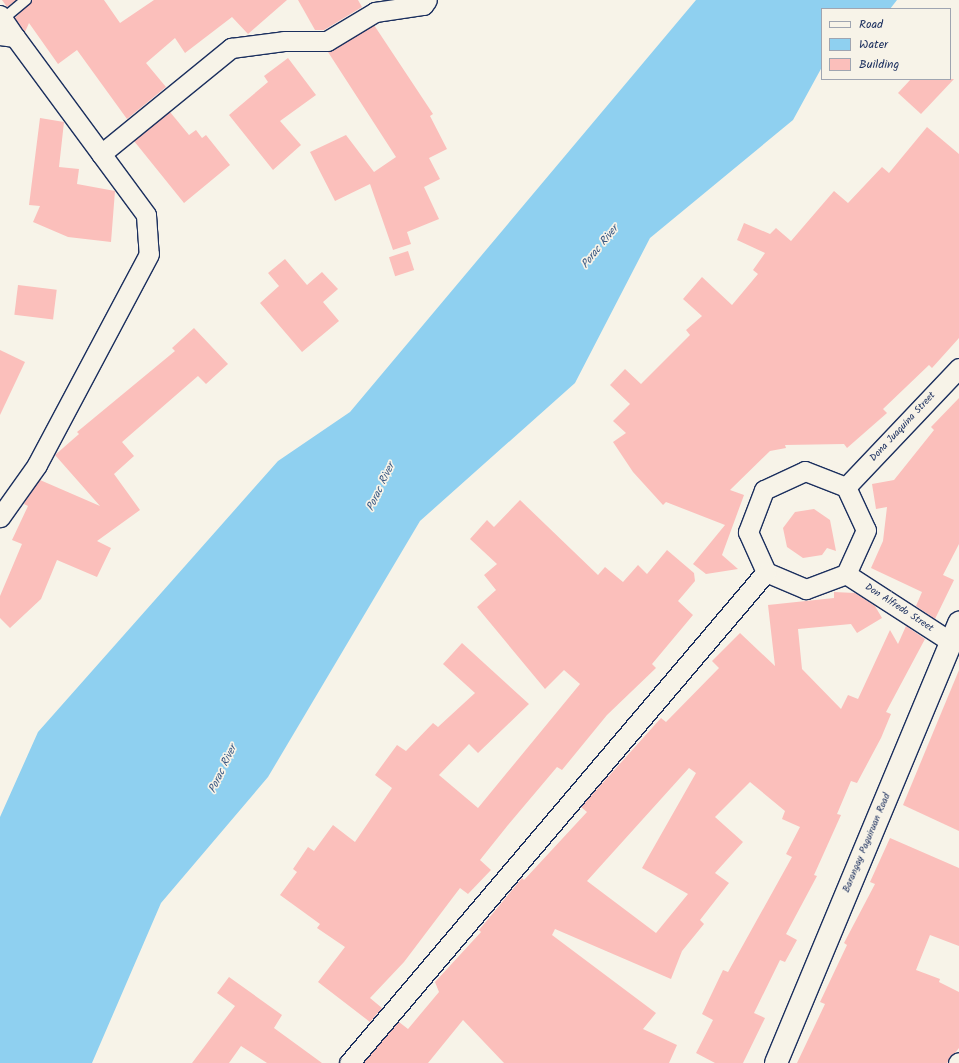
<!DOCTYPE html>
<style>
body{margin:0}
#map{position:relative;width:959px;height:1063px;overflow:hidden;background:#f7f3e8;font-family:Kalam,sans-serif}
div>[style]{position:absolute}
.water>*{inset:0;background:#8fd0f0}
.building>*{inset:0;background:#fbbfbb;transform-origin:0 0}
.roads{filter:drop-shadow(1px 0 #1b2f5e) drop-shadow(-1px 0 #1b2f5e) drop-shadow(0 1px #1b2f5e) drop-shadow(0 -1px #1b2f5e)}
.lane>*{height:10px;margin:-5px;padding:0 5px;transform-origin:5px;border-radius:5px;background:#f7f3e8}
.street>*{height:19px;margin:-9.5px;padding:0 9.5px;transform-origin:9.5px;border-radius:9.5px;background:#f7f3e8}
.secondary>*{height:22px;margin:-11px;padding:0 11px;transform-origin:11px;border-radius:11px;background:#f7f3e8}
span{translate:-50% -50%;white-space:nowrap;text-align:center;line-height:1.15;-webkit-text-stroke:3.5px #f7f3e8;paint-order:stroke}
.street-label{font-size:10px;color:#1b2f5e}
.water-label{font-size:11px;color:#385782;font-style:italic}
.legend{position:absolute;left:821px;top:8px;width:130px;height:72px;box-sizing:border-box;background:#f7f3e8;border:1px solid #9fa5b1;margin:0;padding:5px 7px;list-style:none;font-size:12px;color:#1b2f5e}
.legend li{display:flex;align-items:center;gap:8px;height:20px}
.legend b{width:20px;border:1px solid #9fa5b1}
</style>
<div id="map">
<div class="water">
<div style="clip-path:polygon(696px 0,897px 0,890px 9px,822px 9px,822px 67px,793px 120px,650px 238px,575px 383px,420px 521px,268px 777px,161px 903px,92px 1063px,0 1063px,0 817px,38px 732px,278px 461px,350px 412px)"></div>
</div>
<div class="building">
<div style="clip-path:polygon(2px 0,16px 0,7px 7px)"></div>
<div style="clip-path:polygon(32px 0,104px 0,120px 23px,154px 0,287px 0,248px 34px,232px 17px,185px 53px,175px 38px,146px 63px,166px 87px,127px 119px,77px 50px,58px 64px,29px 23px,25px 32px,15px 18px)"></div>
<div style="clip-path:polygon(298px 0,358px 0,362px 7px,324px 30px,315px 30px)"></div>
<div style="clip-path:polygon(374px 25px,433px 114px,430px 116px,447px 149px,429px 158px,440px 179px,424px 187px,439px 219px,407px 232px,411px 244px,393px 250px,370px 184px,335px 201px,310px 152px,346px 135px,374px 172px,396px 157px,328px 52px)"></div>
<div style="clip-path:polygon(288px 58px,316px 95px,280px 121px,301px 145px,273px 170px,229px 115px,268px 82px,264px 76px)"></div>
<div style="clip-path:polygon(911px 79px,954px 79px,921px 114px,898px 93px)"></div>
<div style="clip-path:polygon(170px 112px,189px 135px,196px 130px,202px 138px,206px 135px,230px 165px,184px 203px,134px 141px)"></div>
<div style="clip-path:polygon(40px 118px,64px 122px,59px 167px,79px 169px,77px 184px,115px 191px,111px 242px,68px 237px,33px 222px,40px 206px,29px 205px)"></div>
<div style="clip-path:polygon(927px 127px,959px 154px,959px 338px,932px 368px,929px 365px,883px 409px,887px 413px,847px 448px,844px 444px,785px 445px,786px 448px,770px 451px,730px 490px,744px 495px,722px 555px,738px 569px,706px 574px,693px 564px,725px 525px,666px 502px,663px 505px,633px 472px,613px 442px,626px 433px,613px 421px,630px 404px,610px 385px,625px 369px,641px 384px,690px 335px,686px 330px,702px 316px,683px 299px,702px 277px,732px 305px,758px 274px,753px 270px,765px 253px,737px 240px,744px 223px,770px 234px,776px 228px,791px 241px,834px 191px,848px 203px,882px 167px,889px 173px)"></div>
<div style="left:408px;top:251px;width:20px;height:20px;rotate:72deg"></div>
<div style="clip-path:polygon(285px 259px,307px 285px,322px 272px,338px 289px,323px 302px,339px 321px,302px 352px,260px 303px,279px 286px,268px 273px)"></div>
<div style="left:18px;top:285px;width:39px;height:30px;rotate:7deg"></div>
<div style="clip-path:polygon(194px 328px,228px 364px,206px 384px,198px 376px,122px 442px,134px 456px,114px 474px,140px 510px,97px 541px,111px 548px,97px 577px,57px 560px,41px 599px,10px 628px,0 618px,0 596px,22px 544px,12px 540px,28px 506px,24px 504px,26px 500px,40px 480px,100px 506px,55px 455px,79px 434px,77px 432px,175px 351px,172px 348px)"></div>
<div style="clip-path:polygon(0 350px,25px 362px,0 415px)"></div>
<div style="clip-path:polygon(959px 398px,959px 544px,943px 575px,954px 580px,935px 619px,916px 606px,922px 592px,871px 568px,883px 541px,887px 507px,876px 509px,872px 484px,894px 480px,934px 430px,931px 427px)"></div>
<div style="clip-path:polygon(520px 500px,598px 575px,605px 567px,623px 582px,638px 565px,647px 574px,667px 550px,694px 573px,695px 581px,678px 601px,693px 615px,652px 664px,656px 668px,607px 715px,562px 770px,557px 767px,508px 825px,480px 860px,491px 870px,468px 894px,460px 888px,404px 962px,370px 998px,382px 1008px,370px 1022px,318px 982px,345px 947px,317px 928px,320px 924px,280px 895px,297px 872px,293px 869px,308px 847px,314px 851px,333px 825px,355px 842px,392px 788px,375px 775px,397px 745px,406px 751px,433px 723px,438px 727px,475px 693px,443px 664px,462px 643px,529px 704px,478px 753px,469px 744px,439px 775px,478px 808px,580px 684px,564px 670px,545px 689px,477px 607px,496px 590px,484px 575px,497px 564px,470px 539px,487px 520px,494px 527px)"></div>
<div style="clip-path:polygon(814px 509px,830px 520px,836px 551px,827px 548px,822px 555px,803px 558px,787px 547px,783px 528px,795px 512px)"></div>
<div style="clip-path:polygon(evenodd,834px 592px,855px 593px,875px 606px,882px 618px,857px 633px,851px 624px,798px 629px,802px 669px,841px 709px,848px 695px,858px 699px,890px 630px,898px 644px,906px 626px,925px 639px,886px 712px,891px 714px,881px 738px,857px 783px,851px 781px,837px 814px,841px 815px,814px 875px,817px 876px,786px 934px,797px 940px,785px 962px,780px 960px,754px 1013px,765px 1018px,743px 1063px,715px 1063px,696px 1053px,713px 1020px,702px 1014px,723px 970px,728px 972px,792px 857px,786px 854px,800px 827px,782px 819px,785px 811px,750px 782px,715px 817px,743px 842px,715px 873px,729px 883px,700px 920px,704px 924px,682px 951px,671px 979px,555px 929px,552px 935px,656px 1013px,643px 1029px,677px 1045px,669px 1063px,504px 1063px,463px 1020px,428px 1063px,363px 1063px,399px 1022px,408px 1029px,439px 992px,435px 982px,481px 932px,479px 930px,522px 878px,524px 880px,587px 812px,581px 807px,661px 718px,666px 722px,719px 668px,712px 661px,740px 633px,775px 666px,768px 605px,834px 598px,834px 592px,689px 768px,696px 773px,642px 868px,688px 894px,656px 933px,587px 881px,689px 768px)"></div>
<div style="clip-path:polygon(959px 670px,959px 831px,903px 805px)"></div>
<div style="clip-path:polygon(890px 838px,959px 868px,959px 946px,930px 935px,916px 970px,940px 979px,939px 982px,959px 992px,959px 1048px,947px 1063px,797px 1063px,825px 1004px,820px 1002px,847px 945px,844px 943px,875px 884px,870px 882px)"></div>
<div style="clip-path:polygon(229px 977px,282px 1015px,274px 1028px,322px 1063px,267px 1063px,241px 1046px,229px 1063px,192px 1063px,235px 1006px,217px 993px)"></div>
</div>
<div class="roads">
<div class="lane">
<div style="left:3px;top:19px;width:30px;rotate:-40deg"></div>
</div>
<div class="street">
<div style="left:0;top:15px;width:27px;rotate:56deg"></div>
<div style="left:0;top:35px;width:15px;rotate:8deg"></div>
<div style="left:15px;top:37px;width:221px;rotate:53.6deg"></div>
<div style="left:146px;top:215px;width:39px;rotate:86deg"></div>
<div style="left:149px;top:254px;width:239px;rotate:118deg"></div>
<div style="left:37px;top:465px;width:64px;rotate:125.4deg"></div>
<div style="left:101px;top:154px;width:168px;rotate:-39.2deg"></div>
<div style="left:231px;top:48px;width:53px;rotate:-7.5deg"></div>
<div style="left:284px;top:41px;width:43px"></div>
<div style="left:327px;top:41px;width:56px;rotate:-31.1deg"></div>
<div style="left:375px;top:12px;width:49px;rotate:-8.3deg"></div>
<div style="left:423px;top:5px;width:6px;rotate:-51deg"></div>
<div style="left:805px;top:471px;width:44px;rotate:21.3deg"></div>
<div style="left:846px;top:487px;width:47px;rotate:65.1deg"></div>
<div style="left:866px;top:530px;width:48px;rotate:114.4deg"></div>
<div style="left:846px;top:574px;width:43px;rotate:159.4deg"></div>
<div style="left:806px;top:589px;width:43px;rotate:-157deg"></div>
<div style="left:766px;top:572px;width:44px;rotate:-114.2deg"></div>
<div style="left:748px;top:532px;width:45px;rotate:-69.1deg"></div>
<div style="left:764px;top:490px;width:45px;rotate:-24.9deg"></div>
<div style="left:846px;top:487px;width:164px;rotate:-46.5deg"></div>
<div style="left:846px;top:574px;width:125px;rotate:32.9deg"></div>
<div style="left:349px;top:1063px;width:644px;rotate:-49.66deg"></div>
<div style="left:958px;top:1063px;width:1px;rotate:-45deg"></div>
</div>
<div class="secondary">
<div style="left:776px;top:1063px;width:477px;rotate:-67.4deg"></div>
</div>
</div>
<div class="street-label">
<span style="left:903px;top:427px;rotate:-47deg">Dona Juaquina Street</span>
<span style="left:899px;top:608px;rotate:33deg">Don Alfredo Street</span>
<span style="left:867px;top:843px;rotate:-67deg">Barangay Paguiruan Road</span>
</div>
<div class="water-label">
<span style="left:600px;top:247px;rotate:-51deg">Porac River</span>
<span style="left:381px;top:487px;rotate:-65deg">Porac River</span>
<span style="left:223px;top:769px;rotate:-65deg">Porac River</span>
</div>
<ul class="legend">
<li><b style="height:5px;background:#f7f3e8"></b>Road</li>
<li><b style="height:11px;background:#8fd0f0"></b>Water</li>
<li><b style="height:11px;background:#fbbfbb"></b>Building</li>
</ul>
</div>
